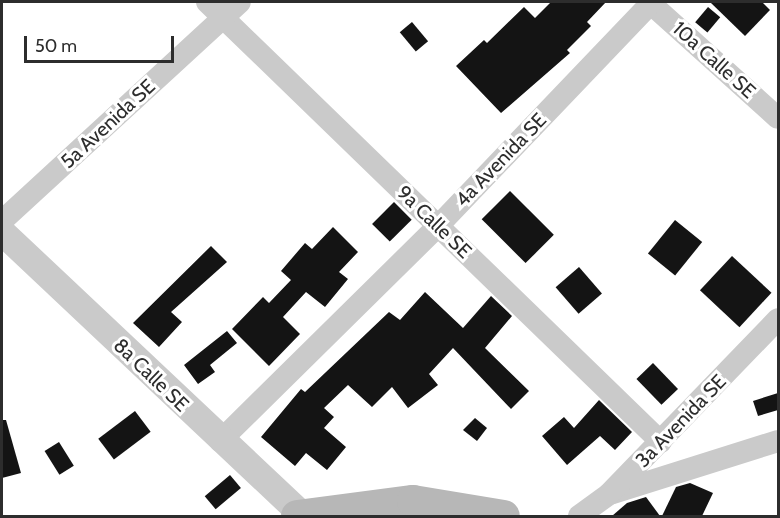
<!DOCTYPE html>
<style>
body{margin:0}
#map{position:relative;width:780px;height:518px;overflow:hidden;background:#fff;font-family:Cabin,sans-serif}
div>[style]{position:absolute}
.building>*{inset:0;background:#141414;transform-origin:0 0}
.minor>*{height:22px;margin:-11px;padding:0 11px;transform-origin:11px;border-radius:11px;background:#cacaca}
.tertiary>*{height:27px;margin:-13.5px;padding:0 13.5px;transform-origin:13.5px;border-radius:13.5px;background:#cacaca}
.secondary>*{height:32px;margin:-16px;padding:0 16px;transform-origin:16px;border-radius:16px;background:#b7b7b7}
span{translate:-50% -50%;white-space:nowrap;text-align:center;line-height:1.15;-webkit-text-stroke:6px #fff;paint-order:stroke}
.street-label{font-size:20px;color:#2d2d2d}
.frame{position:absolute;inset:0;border:3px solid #2d2d2d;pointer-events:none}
.scale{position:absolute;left:24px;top:36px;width:150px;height:27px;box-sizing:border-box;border:3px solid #2d2d2d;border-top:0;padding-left:8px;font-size:18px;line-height:21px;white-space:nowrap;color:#2d2d2d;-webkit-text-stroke:4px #fff;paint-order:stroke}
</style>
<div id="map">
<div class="building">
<div style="clip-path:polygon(551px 2px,606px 2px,587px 22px,591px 26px,567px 50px,570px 53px,501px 113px,456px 66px,484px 40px,487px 43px,524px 7px,535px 18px)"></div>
<div style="clip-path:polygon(710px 2px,762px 2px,770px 10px,745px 36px)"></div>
<div style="left:708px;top:7px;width:16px;height:20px;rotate:40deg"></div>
<div style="left:412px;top:22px;width:25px;height:16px;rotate:50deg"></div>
<div style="left:510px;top:191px;width:62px;height:40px;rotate:45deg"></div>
<div style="left:394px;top:202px;width:25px;height:31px;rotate:45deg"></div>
<div style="left:675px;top:220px;width:35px;height:43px;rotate:39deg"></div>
<div style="clip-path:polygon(333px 227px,358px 252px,339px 272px,348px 279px,325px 307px,306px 292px,283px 317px,300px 334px,269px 366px,232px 329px,263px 297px,269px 303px,291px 280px,281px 271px,305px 243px,312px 249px)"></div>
<div style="clip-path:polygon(211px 246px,227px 262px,171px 312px,182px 322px,159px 347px,133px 323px)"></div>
<div style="left:732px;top:256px;width:54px;height:47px;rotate:43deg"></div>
<div style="left:579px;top:267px;width:35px;height:31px;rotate:49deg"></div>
<div style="clip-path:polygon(425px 292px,463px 328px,491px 296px,512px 316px,485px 348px,529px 391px,511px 409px,453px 348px,429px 374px,438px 385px,408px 408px,392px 387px,372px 407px,348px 385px,324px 408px,334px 417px,324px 428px,346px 447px,327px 470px,306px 453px,295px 466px,261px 437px,301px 389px,305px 392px,389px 312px,400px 320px)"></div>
<div style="clip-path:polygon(227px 331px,237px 343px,210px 365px,215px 372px,198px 384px,184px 365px)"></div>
<div style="left:653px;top:363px;width:36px;height:23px;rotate:46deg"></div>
<div style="clip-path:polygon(778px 393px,778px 410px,758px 416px,753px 401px)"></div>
<div style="clip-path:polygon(599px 400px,632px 432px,615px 450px,600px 436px,567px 465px,542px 436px,564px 417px,574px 428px)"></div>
<div style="left:135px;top:411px;width:26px;height:46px;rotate:53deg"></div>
<div style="clip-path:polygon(475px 418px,487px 428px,477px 441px,463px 430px)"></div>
<div style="clip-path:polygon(2px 420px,6px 420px,21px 473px,2px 478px)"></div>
<div style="left:59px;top:442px;width:28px;height:17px;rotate:58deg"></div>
<div style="left:230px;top:475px;width:17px;height:33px;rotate:50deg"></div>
<div style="clip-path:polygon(690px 483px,713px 493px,702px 516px,662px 516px,676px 487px)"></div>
<div style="clip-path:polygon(646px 497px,660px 516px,612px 516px,627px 503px)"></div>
</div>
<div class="minor">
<div style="left:207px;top:2px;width:632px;rotate:44.1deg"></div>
<div style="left:649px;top:2px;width:173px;rotate:42deg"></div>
<div style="left:2px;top:221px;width:323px;rotate:-42.6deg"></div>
<div style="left:220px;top:441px;width:306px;rotate:-44.6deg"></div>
<div style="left:438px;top:226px;width:310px;rotate:-46.3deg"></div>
<div style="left:613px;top:493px;width:173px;rotate:-17.5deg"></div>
<div style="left:579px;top:516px;width:37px;rotate:-36deg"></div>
<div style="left:609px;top:494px;width:243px;rotate:-46deg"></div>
</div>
<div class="tertiary">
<div style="left:2px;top:232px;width:414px;rotate:43.3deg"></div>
</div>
<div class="secondary">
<div style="left:297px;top:516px;width:117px;rotate:-7.4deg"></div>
<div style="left:413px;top:501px;width:92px;rotate:9.4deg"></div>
</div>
<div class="street-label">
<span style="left:714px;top:60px;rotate:42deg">10a Calle SE</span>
<span style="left:108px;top:124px;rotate:-43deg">5a Avenida SE</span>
<span style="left:501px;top:160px;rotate:-46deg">4a Avenida SE</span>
<span style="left:434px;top:222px;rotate:44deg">9a Calle SE</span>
<span style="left:151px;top:375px;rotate:44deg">8a Calle SE</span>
<span style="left:681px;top:421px;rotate:-46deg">3a Avenida SE</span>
</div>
<div class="frame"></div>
<div class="scale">50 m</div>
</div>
